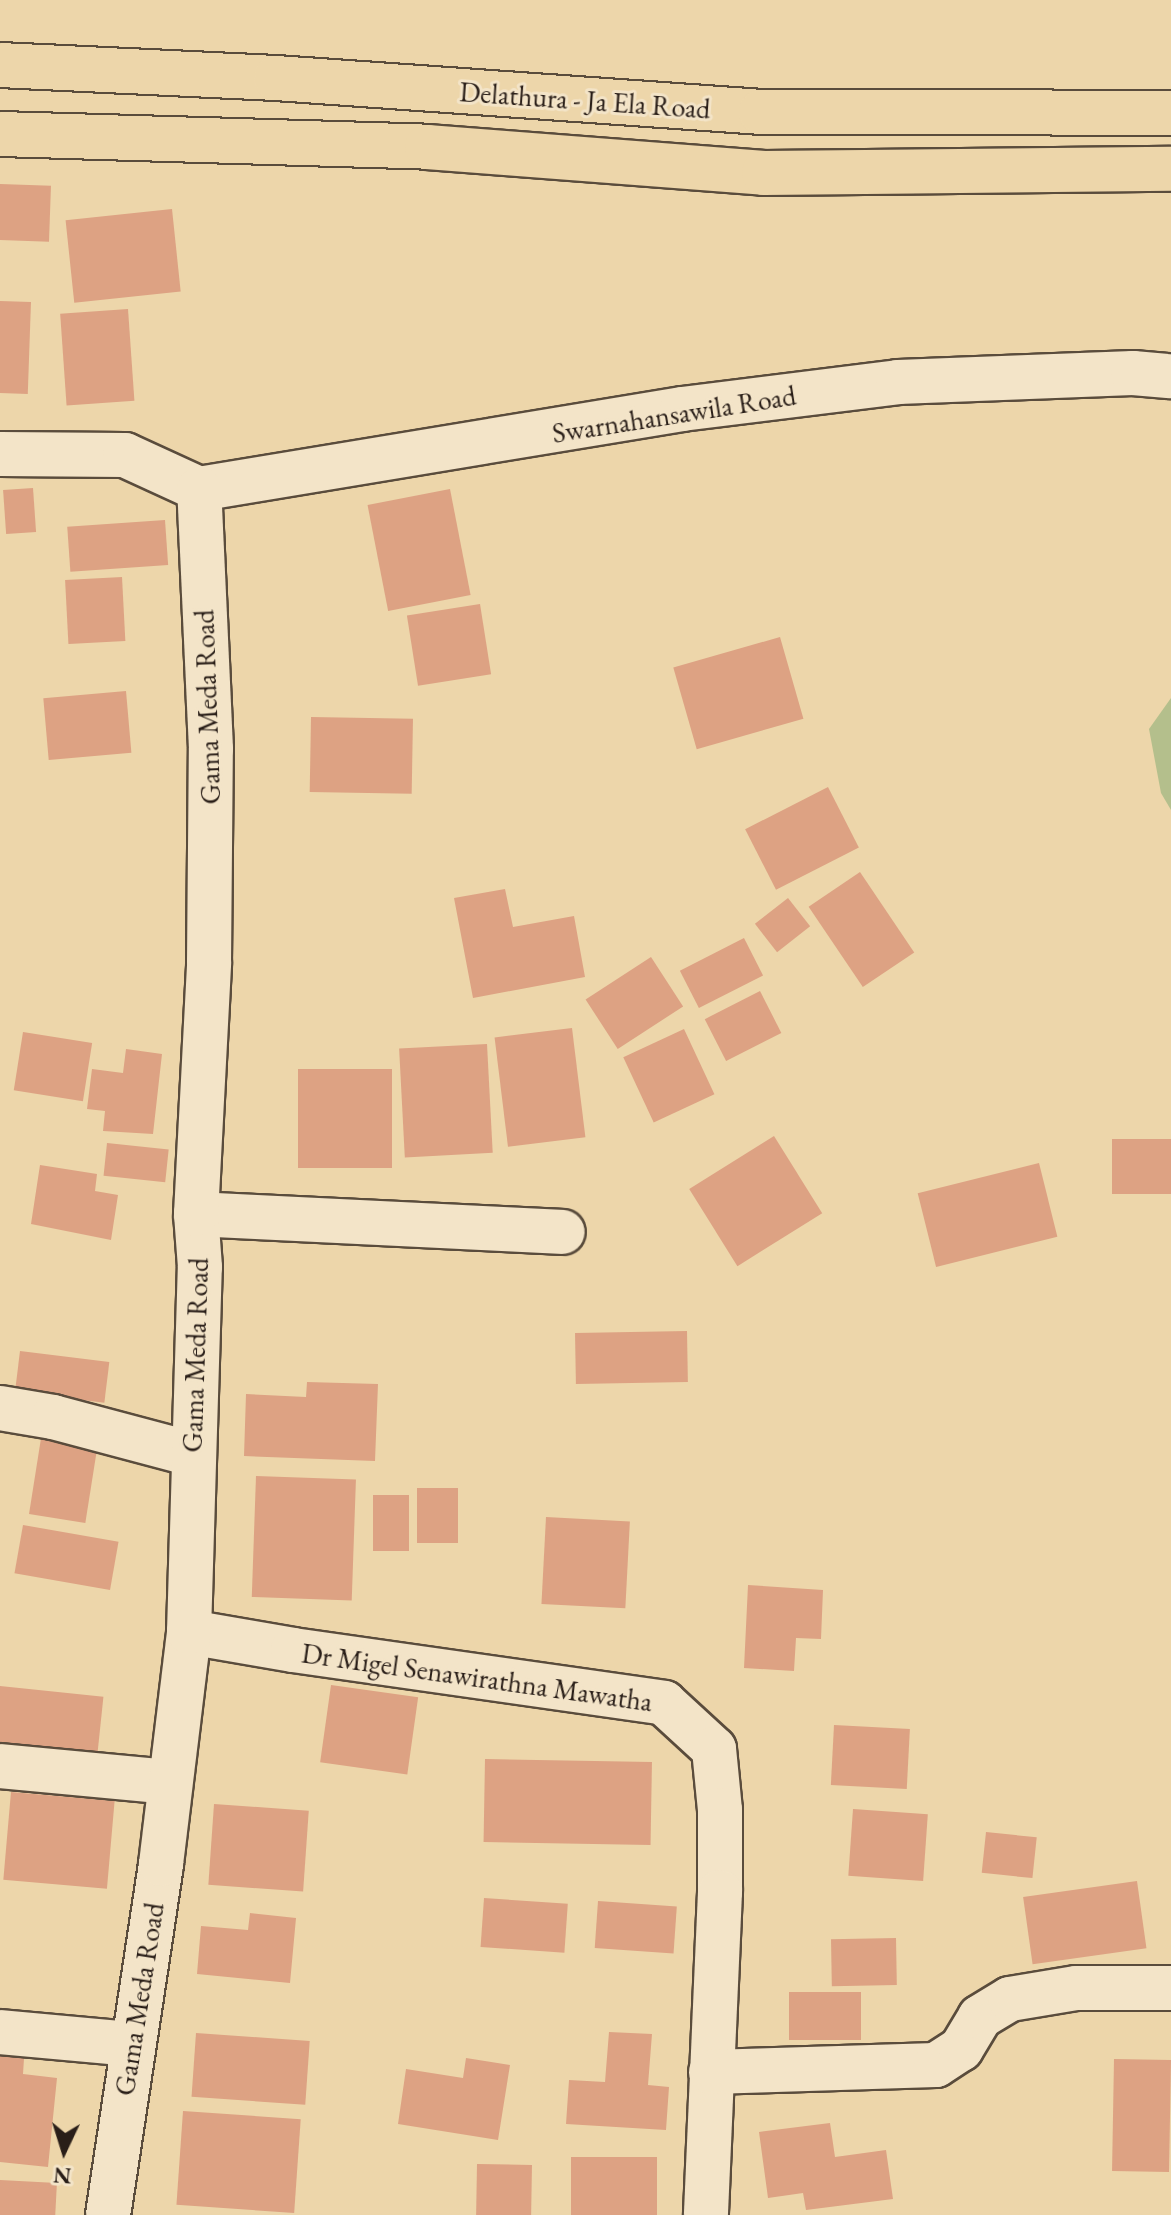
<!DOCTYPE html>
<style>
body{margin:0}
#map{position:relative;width:1171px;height:2215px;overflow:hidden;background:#edd6aa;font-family:"EB Garamond",serif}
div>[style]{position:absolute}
.green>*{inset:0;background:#b4bf8c}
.building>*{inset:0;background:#dda283;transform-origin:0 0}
.roads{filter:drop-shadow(2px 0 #5a4c3c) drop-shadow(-2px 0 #5a4c3c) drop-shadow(0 2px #5a4c3c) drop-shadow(0 -2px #5a4c3c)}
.street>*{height:44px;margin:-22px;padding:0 22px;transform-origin:22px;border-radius:22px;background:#f3e4c8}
.primary>*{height:44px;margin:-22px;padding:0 22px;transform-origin:22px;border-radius:22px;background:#edd6aa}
span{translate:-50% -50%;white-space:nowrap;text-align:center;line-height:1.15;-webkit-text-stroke:6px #f3e4c8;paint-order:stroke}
.street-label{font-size:28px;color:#291e18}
.north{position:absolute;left:24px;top:2111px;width:80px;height:80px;-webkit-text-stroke:6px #f3e4c8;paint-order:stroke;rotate:184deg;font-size:22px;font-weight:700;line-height:32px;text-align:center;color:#291e18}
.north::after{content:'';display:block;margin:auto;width:28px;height:36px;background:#291e18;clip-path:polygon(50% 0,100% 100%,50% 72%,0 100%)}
</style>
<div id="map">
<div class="green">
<div style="clip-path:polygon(1171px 698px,1171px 810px,1161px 793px,1149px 729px)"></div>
</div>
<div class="building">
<div style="left:0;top:184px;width:51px;height:56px;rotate:2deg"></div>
<div style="left:172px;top:209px;width:83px;height:107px;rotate:84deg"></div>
<div style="left:0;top:301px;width:31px;height:92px;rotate:2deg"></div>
<div style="left:128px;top:309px;width:92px;height:68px;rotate:86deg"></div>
<div style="left:33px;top:488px;width:44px;height:30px;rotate:86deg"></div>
<div style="left:450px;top:489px;width:108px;height:84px;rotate:79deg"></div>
<div style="left:165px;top:520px;width:45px;height:98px;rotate:86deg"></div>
<div style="left:122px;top:577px;width:64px;height:57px;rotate:87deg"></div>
<div style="left:480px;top:604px;width:71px;height:74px;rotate:81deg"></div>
<div style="left:780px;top:637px;width:85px;height:111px;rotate:74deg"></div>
<div style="left:126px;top:691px;width:62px;height:83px;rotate:85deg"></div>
<div style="left:311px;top:717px;width:102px;height:75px;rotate:1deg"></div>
<div style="left:828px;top:787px;width:68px;height:93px;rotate:63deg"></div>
<div style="left:860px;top:872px;width:97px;height:62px;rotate:56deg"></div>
<div style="clip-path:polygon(505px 889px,513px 927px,574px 916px,585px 977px,473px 998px,454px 898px)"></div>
<div style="left:788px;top:898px;width:36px;height:42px;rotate:52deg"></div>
<div style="left:744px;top:938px;width:42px;height:72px;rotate:63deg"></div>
<div style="left:651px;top:957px;width:59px;height:78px;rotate:57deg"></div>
<div style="left:760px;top:991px;width:47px;height:62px;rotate:63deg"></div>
<div style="left:572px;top:1028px;width:110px;height:78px;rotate:83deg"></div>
<div style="left:684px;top:1029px;width:72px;height:67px;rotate:65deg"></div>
<div style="left:23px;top:1032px;width:70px;height:59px;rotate:9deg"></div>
<div style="left:487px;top:1044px;width:109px;height:88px;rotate:87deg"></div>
<div style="clip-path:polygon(126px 1049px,162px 1054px,153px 1134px,103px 1131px,105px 1111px,87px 1109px,92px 1069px,123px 1073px)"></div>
<div style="left:298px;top:1069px;width:94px;height:99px"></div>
<div style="left:774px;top:1136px;width:91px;height:100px;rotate:58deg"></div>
<div style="left:1112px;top:1139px;width:59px;height:55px"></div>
<div style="left:107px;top:1143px;width:62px;height:33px;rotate:6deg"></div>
<div style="left:1039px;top:1163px;width:76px;height:125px;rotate:76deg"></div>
<div style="clip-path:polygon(40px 1165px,97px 1174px,95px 1191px,118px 1195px,111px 1240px,31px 1224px)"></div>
<div style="left:687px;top:1331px;width:51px;height:112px;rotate:89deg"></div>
<div style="left:20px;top:1351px;width:90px;height:41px;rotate:7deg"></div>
<div style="clip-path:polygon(307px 1382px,378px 1384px,375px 1461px,244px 1456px,246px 1394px,306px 1397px)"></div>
<div style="left:42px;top:1432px;width:57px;height:83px;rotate:9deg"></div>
<div style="left:256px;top:1476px;width:100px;height:121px;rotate:2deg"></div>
<div style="left:417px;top:1488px;width:41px;height:55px"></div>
<div style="left:409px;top:1495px;width:56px;height:36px;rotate:90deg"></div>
<div style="left:546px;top:1517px;width:84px;height:87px;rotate:3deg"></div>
<div style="left:23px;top:1525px;width:97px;height:49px;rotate:10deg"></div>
<div style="clip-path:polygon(748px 1585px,823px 1590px,821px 1639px,796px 1638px,794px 1671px,744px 1668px)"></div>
<div style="left:331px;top:1685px;width:88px;height:78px;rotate:8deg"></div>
<div style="left:0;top:1686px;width:104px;height:62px;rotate:6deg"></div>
<div style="left:834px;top:1725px;width:76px;height:60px;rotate:3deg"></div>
<div style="left:485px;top:1759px;width:167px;height:83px;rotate:1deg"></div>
<div style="left:11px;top:1792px;width:104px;height:88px;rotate:5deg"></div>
<div style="left:214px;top:1804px;width:95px;height:81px;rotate:4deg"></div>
<div style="left:853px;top:1809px;width:75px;height:67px;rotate:4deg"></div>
<div style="left:986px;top:1832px;width:51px;height:41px;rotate:6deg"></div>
<div style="left:1137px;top:1881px;width:68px;height:115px;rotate:82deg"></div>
<div style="left:484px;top:1898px;width:84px;height:49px;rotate:4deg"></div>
<div style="left:598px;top:1901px;width:79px;height:47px;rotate:4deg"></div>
<div style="clip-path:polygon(250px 1913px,296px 1918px,290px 1983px,197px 1974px,201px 1926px,248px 1930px)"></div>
<div style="left:896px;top:1938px;width:47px;height:65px;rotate:89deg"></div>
<div style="left:789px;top:1992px;width:72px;height:48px"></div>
<div style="clip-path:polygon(609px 2032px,652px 2034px,648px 2085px,669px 2087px,666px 2130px,566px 2124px,569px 2080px,605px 2082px)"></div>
<div style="left:196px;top:2033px;width:114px;height:64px;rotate:4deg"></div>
<div style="clip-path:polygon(0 2040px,25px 2043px,23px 2074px,57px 2078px,48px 2167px,0 2162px)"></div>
<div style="clip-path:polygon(466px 2058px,510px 2065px,498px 2140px,398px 2124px,406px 2069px,463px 2078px)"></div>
<div style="left:1114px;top:2059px;width:57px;height:112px;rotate:1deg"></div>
<div style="left:183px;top:2111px;width:118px;height:94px;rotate:4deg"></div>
<div style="clip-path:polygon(830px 2123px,835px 2157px,886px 2150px,893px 2199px,806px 2210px,803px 2193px,768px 2198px,759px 2132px)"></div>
<div style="left:571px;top:2157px;width:86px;height:58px"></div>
<div style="left:477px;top:2164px;width:55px;height:51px;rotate:1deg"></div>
<div style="left:0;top:2180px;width:57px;height:35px;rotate:3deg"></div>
</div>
<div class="roads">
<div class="street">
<div style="left:0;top:454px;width:125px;rotate:0.5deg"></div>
<div style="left:125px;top:455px;width:81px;rotate:24.7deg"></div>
<div style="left:199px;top:489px;width:490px;rotate:-9.4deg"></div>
<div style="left:682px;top:409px;width:218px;rotate:-7.1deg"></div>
<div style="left:898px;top:382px;width:235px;rotate:-2.2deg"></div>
<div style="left:1133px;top:373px;width:38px;rotate:5deg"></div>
<div style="left:196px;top:1214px;width:367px;rotate:2.8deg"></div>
<div style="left:0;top:1408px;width:54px;rotate:9.6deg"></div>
<div style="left:53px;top:1417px;width:144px;rotate:14.9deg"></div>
<div style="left:189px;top:1632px;width:106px;rotate:9.8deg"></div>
<div style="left:293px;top:1650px;width:375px;rotate:8.1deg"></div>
<div style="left:664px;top:1703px;width:68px;rotate:42.6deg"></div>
<div style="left:714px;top:1749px;width:61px;rotate:84.4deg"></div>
<div style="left:720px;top:1810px;width:82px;rotate:90deg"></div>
<div style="left:720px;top:1892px;width:323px;rotate:92.5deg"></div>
<div style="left:0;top:1766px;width:171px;rotate:5.4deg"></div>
<div style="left:0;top:2032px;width:133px;rotate:5.2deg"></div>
<div style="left:711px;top:2072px;width:225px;rotate:-1.8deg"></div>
<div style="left:936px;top:2065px;width:30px;rotate:-33deg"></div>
<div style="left:961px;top:2049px;width:37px;rotate:-59deg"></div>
<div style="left:980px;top:2017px;width:35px;rotate:-31deg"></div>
<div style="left:1010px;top:1999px;width:67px;rotate:-9.5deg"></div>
<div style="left:1076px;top:1988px;width:95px"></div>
<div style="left:108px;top:2215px;width:355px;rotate:-81.4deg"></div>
<div style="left:161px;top:1864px;width:234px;rotate:-83.1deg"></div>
<div style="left:189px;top:1632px;width:365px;rotate:-88.3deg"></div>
<div style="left:200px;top:1267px;width:53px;rotate:-94.3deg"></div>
<div style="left:196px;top:1214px;width:252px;rotate:-87deg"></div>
<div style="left:209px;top:962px;width:213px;rotate:-89.5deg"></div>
<div style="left:211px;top:749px;width:260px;rotate:-92.6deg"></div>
</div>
<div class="primary">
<div style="left:0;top:65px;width:276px;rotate:2.7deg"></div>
<div style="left:276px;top:78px;width:486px;rotate:4deg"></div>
<div style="left:761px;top:112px;width:410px;rotate:0.1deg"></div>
<div style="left:0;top:134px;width:427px;rotate:1.7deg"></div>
<div style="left:427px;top:147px;width:338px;rotate:4.4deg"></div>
<div style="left:764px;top:173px;width:407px;rotate:-0.6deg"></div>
</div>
</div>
<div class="street-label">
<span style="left:585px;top:100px;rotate:4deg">Delathura - Ja Ela Road</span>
<span style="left:674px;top:414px;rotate:-9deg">Swarnahansawila Road</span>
<span style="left:207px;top:707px;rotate:-92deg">Gama Meda Road</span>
<span style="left:195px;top:1355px;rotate:-88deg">Gama Meda Road</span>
<span style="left:477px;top:1677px;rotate:8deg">Dr Migel Senawirathna Mawatha</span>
<span style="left:139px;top:1999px;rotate:-81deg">Gama Meda Road</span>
</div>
<div class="north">N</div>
</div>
